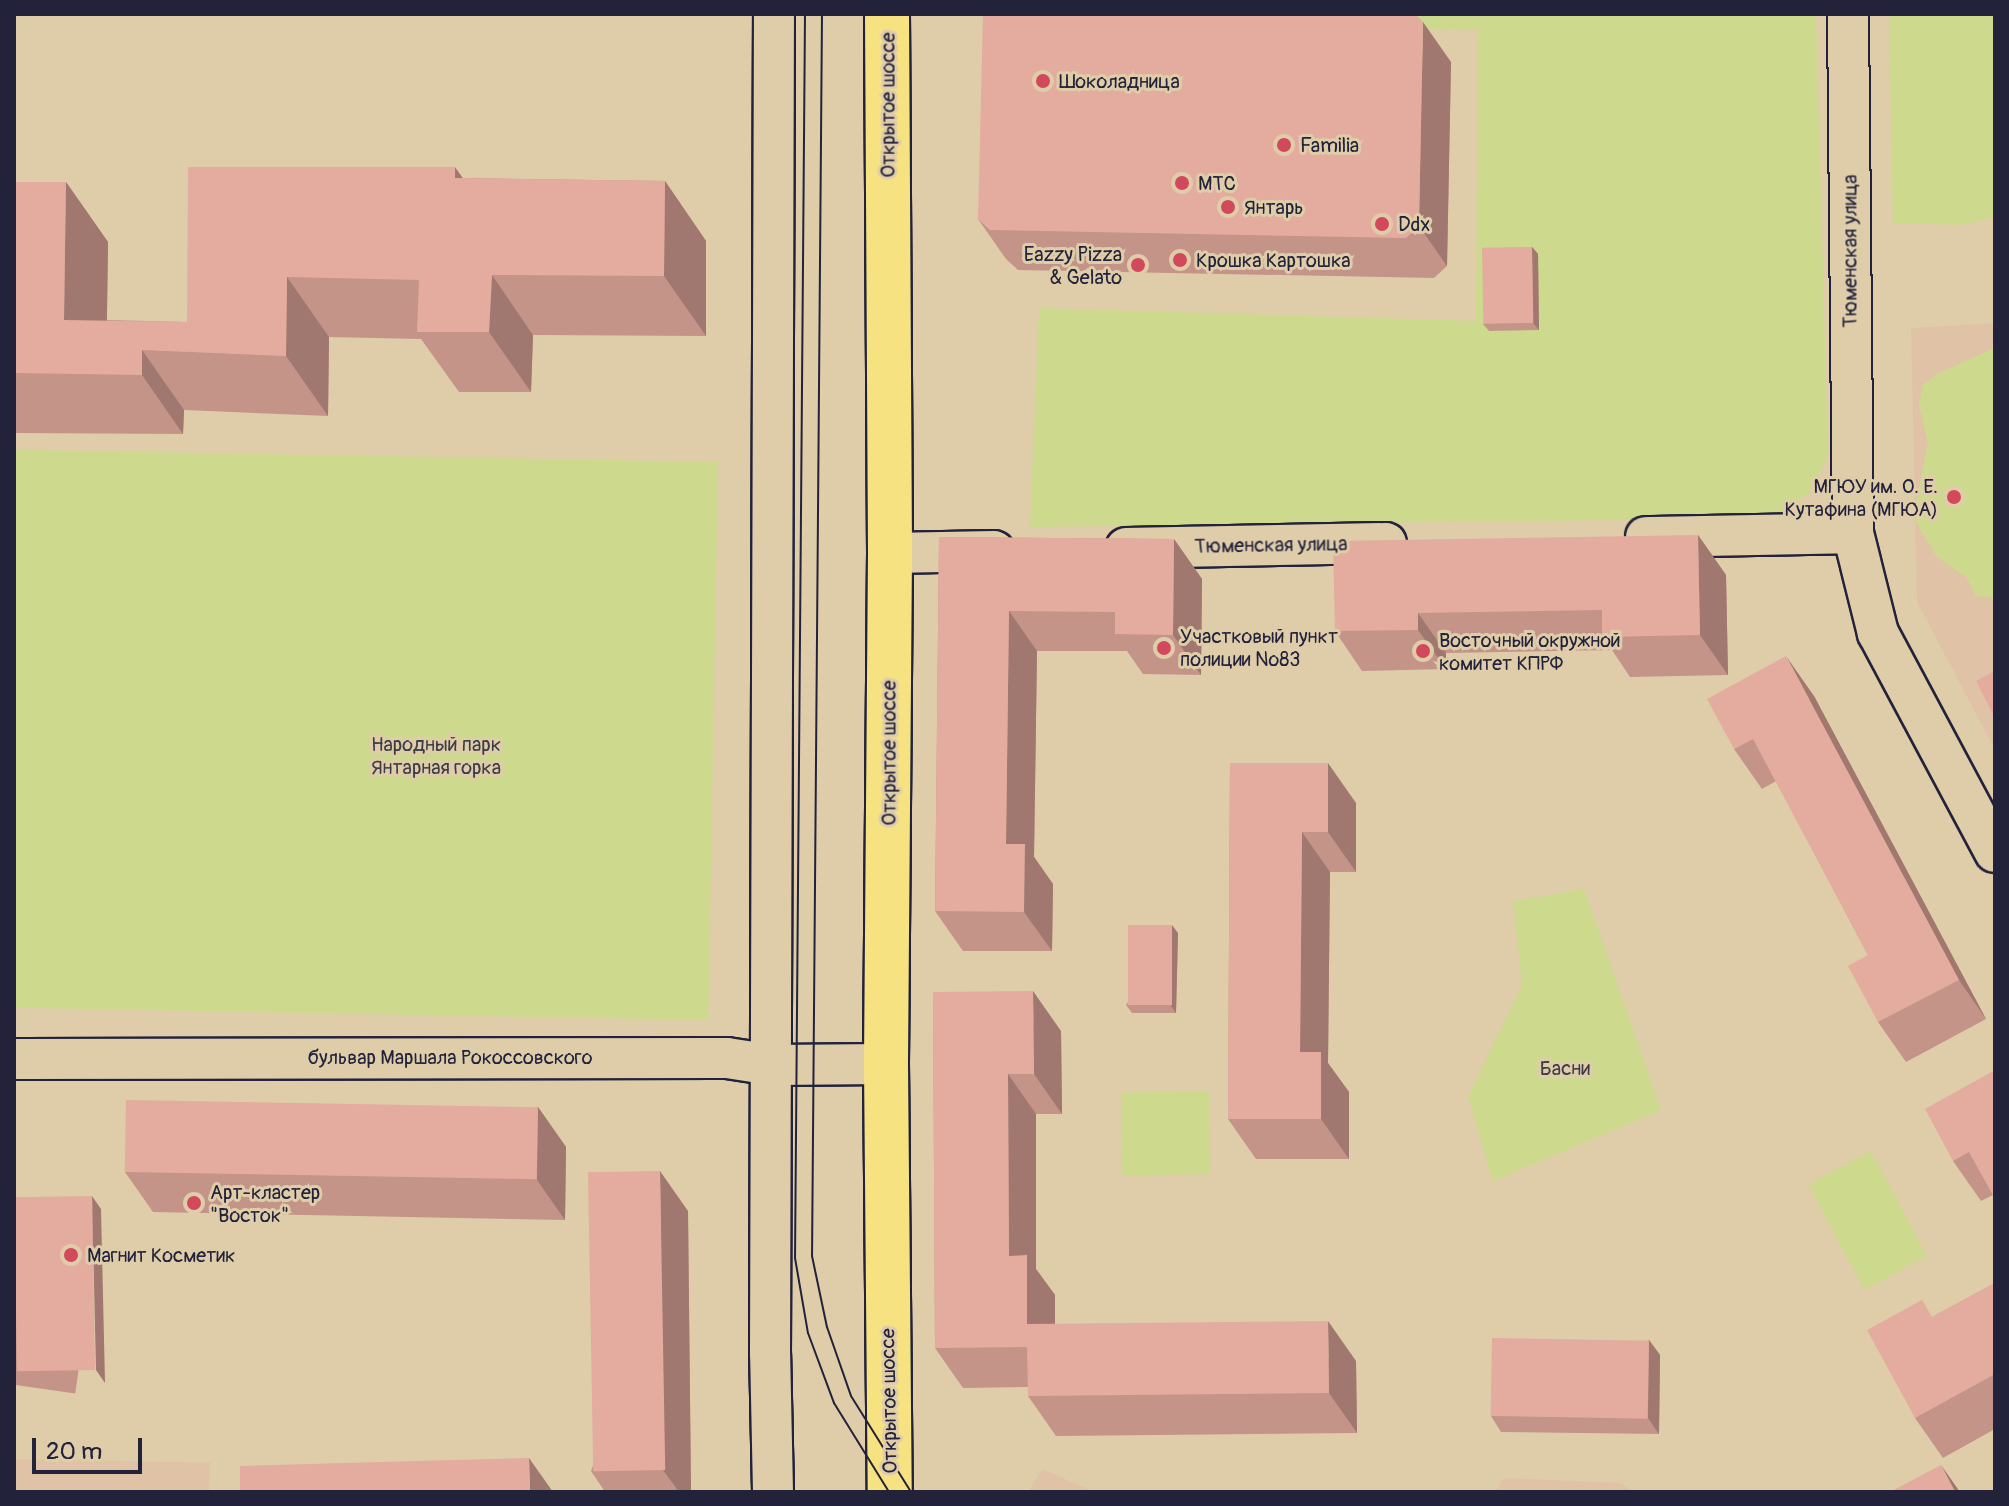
<!DOCTYPE html>
<meta charset="utf-8">
<style>
body{margin:0}
#map{position:relative;width:2009px;height:1506px;overflow:hidden;background:#dfcdaa;font-family:Pangolin,sans-serif}
div>[style]{position:absolute}
.built>*{inset:0;background:#e0c3a6;transform-origin:0 0}
.green>*{inset:0;background:#cdd98c;transform-origin:0 0}
.roads{filter:drop-shadow(2px 0 #22223b) drop-shadow(-2px 0 #22223b) drop-shadow(0 2px #22223b) drop-shadow(0 -2px #22223b)}
.minor>*{height:40px;margin:-20px;padding:0 20px;transform-origin:20px;border-radius:20px;background:#dfcdaa}
.major>*{height:44px;margin:-22px;padding:0 22px;transform-origin:22px;border-radius:22px;background:#f7e281}
.tram>*{height:2px;margin:-1px;padding:0 1px;transform-origin:1px;border-radius:1px;background:#22223b}
.wall>*{inset:0;background:#c49488;transform-origin:0 0}
.shaded-wall>*{inset:0;background:#a0786f}
.building>*{inset:0;background:#e4ac9e;transform-origin:0 0}
.dots>*{width:22px;height:22px;translate:-50% -50%;box-sizing:border-box;border:4px solid #dfcdaa;border-radius:50%}
span{translate:-50% -50%;white-space:nowrap;text-align:center;line-height:1.15;-webkit-text-stroke:6px #dfcdaa;paint-order:stroke}
.poi-label{font-size:20px;color:#22223b}
.left{translate:0 -50%;text-align:left}
.right{translate:-100% -50%;text-align:right}
.street-label{font-size:20px;color:#22223b}
.park-label{font-size:20px;color:#3c3d47}
.frame{position:absolute;inset:0;border:16px solid #22223b;pointer-events:none}
.scale{position:absolute;left:32px;top:1438px;width:110px;height:36px;box-sizing:border-box;border:4px solid #22223b;border-top:0;padding-left:10px;font-size:24px;line-height:28px;white-space:nowrap;color:#22223b;-webkit-text-stroke:6px #dfcdaa;paint-order:stroke}
</style>
<div id="map">
<div class="built">
<div style="clip-path:polygon(1995px 323px,1995px 750px,1917px 602px,1911px 328px)"></div>
<div style="left:14px;top:1459px;width:196px;height:33px;rotate:1deg"></div>
<div style="clip-path:polygon(1042px 1469px,1096px 1492px,1028px 1492px)"></div>
<div style="clip-path:polygon(1504px 1478px,1620px 1483px,1635px 1492px,1495px 1492px)"></div>
</div>
<div class="green">
<div style="clip-path:polygon(1035px 14px,1816px 14px,1828px 456px,1809px 493px,1771px 518px,1030px 527px,1039px 308px,1476px 321px,1478px 30px,1237px 25px)"></div>
<div style="clip-path:polygon(1889px 14px,1995px 14px,1995px 217px,1961px 225px,1893px 223px)"></div>
<div style="clip-path:polygon(1995px 348px,1995px 598px,1994px 598px,1976px 596px,1967px 578px,1937px 557px,1916px 522px,1916px 502px,1928px 443px,1919px 405px,1923px 385px,1939px 373px)"></div>
<div style="left:718px;top:462px;width:558px;height:707px;rotate:91deg"></div>
<div style="clip-path:polygon(1584px 889px,1661px 1110px,1493px 1181px,1468px 1097px,1522px 985px,1513px 901px)"></div>
<div style="left:1209px;top:1091px;width:83px;height:88px;rotate:89deg"></div>
<div style="left:1871px;top:1151px;width:119px;height:71px;rotate:62deg"></div>
</div>
<div class="roads">
<div class="minor">
<div style="left:1848px;top:14px;width:519px;rotate:89.45deg"></div>
<div style="left:1853px;top:533px;width:103px;rotate:76deg"></div>
<div style="left:1878px;top:633px;width:248px;rotate:61.9deg"></div>
<div style="left:1646px;top:537px;width:207px;rotate:-1.1deg"></div>
<div style="left:1126px;top:548px;width:260px;rotate:-1.1deg"></div>
<div style="left:890px;top:553px;width:104px;rotate:-1.1deg"></div>
<div style="left:14px;top:1059px;width:713px;rotate:-0.08deg"></div>
<div style="left:727px;top:1058px;width:46px;rotate:8.8deg"></div>
<div style="left:772px;top:1065px;width:114px;rotate:-0.5deg"></div>
<div style="left:773px;top:1492px;width:138px;rotate:-91.2deg"></div>
<div style="left:770px;top:1354px;width:1340px;rotate:-89.83deg"></div>
</div>
<div class="major">
<div style="left:887px;top:14px;width:539px;rotate:89.68deg"></div>
<div style="left:890px;top:553px;width:511px;rotate:90.45deg"></div>
<div style="left:886px;top:1064px;width:428px;rotate:89.5deg"></div>
</div>
</div>
<div class="tram">
<div style="left:805px;top:14px;width:1244px;rotate:90.46deg"></div>
<div style="left:795px;top:1258px;width:76px;rotate:80.2deg"></div>
<div style="left:808px;top:1333px;width:75px;rotate:69.6deg"></div>
<div style="left:834px;top:1403px;width:105px;rotate:58.3deg"></div>
<div style="left:822px;top:14px;width:1242px;rotate:90.46deg"></div>
<div style="left:812px;top:1256px;width:73px;rotate:78.1deg"></div>
<div style="left:827px;top:1327px;width:73px;rotate:70.8deg"></div>
<div style="left:851px;top:1396px;width:113px;rotate:58deg"></div>
</div>
<div class="wall">
<div style="clip-path:polygon(1451px 62px,1447px 266px,1434px 278px,1018px 270px,1006px 259px,978px 219px)"></div>
<div style="clip-path:polygon(463px 178px,665px 181px,706px 241px,706px 336px,533px 335px,531px 392px,459px 392px,421px 339px,329px 337px,328px 416px,184px 410px,183px 434px,14px 433px,14px 182px,66px 182px,108px 242px,107px 320px,187px 322px)"></div>
<div style="clip-path:polygon(1532px 247px,1538px 254px,1539px 330px,1489px 331px,1483px 324px)"></div>
<div style="clip-path:polygon(1698px 535px,1726px 575px,1728px 675px,1630px 677px,1612px 650px,1446px 653px,1446px 669px,1362px 671px,1335px 631px)"></div>
<div style="clip-path:polygon(939px 537px,1174px 539px,1202px 579px,1201px 675px,1143px 674px,1127px 651px,1037px 651px,1034px 857px,1053px 884px,1052px 951px,963px 951px,935px 911px)"></div>
<div style="clip-path:polygon(1814px 696px,1986px 1019px,1906px 1062px,1878px 1022px,1868px 955px,1776px 781px,1762px 789px,1734px 749px)"></div>
<div style="clip-path:polygon(1230px 763px,1356px 803px,1356px 872px,1330px 872px,1328px 1063px,1349px 1092px,1349px 1159px,1256px 1159px,1228px 1119px)"></div>
<div style="clip-path:polygon(1178px 933px,1176px 1013px,1132px 1013px,1126px 1005px)"></div>
<div style="clip-path:polygon(933px 992px,1061px 1031px,1062px 1114px,1036px 1114px,1036px 1269px,1055px 1295px,1055px 1324px,1356px 1361px,1357px 1433px,1056px 1436px,1028px 1396px,1028px 1387px,963px 1388px,935px 1348px)"></div>
<div style="clip-path:polygon(1995px 1070px,1993px 1195px,1981px 1201px,1953px 1161px)"></div>
<div style="clip-path:polygon(538px 1107px,566px 1147px,565px 1220px,153px 1212px,125px 1172px)"></div>
<div style="left:14px;top:1197px;width:88px;height:186px;rotate:8deg"></div>
<div style="clip-path:polygon(688px 1211px,691px 1492px,605px 1492px,591px 1471px)"></div>
<div style="clip-path:polygon(1995px 1283px,1995px 1429px,1943px 1458px,1915px 1418px,1934px 1316px)"></div>
<div style="clip-path:polygon(1649px 1340px,1660px 1355px,1659px 1434px,1501px 1432px,1491px 1416px)"></div>
</div>
<div class="shaded-wall">
<div style="clip-path:polygon(1423px 22px,1451px 62px,1447px 266px,1419px 226px)"></div>
<div style="clip-path:polygon(455px 167px,497px 227px,455px 178px)"></div>
<div style="clip-path:polygon(665px 181px,706px 241px,706px 336px,664px 276px)"></div>
<div style="clip-path:polygon(66px 182px,108px 242px,106px 374px,64px 320px)"></div>
<div style="clip-path:polygon(1532px 247px,1538px 254px,1539px 330px,1533px 323px)"></div>
<div style="clip-path:polygon(492px 275px,533px 335px,531px 392px,489px 332px)"></div>
<div style="clip-path:polygon(287px 277px,329px 337px,328px 416px,286px 356px)"></div>
<div style="clip-path:polygon(142px 350px,184px 410px,183px 434px,142px 375px)"></div>
<div style="clip-path:polygon(1698px 535px,1726px 575px,1728px 675px,1700px 635px)"></div>
<div style="clip-path:polygon(1174px 539px,1202px 579px,1201px 675px,1173px 635px)"></div>
<div style="clip-path:polygon(1009px 611px,1037px 651px,1034px 857px,1053px 884px,1052px 951px,1024px 912px,1006px 844px)"></div>
<div style="clip-path:polygon(1418px 613px,1446px 653px,1446px 669px,1418px 630px)"></div>
<div style="clip-path:polygon(1786px 656px,1814px 696px,1986px 1019px,1959px 980px)"></div>
<div style="clip-path:polygon(1328px 763px,1356px 803px,1356px 872px,1328px 832px)"></div>
<div style="clip-path:polygon(1302px 832px,1330px 872px,1328px 1063px,1349px 1092px,1349px 1159px,1321px 1119px,1300px 1052px)"></div>
<div style="clip-path:polygon(1172px 925px,1178px 933px,1176px 1013px,1171px 1006px)"></div>
<div style="clip-path:polygon(1033px 991px,1061px 1031px,1062px 1114px,1034px 1074px)"></div>
<div style="clip-path:polygon(1008px 1074px,1036px 1114px,1036px 1269px,1055px 1295px,1055px 1364px,1027px 1324px,1009px 1256px)"></div>
<div style="clip-path:polygon(538px 1107px,566px 1147px,565px 1220px,537px 1180px)"></div>
<div style="clip-path:polygon(660px 1171px,688px 1211px,691px 1492px,679px 1492px,663px 1470px)"></div>
<div style="clip-path:polygon(92px 1196px,101px 1209px,105px 1383px,96px 1370px)"></div>
<div style="clip-path:polygon(1328px 1321px,1356px 1361px,1357px 1433px,1329px 1393px)"></div>
<div style="clip-path:polygon(1649px 1340px,1660px 1355px,1659px 1434px,1648px 1418px)"></div>
<div style="clip-path:polygon(529px 1458px,553px 1492px,530px 1492px)"></div>
<div style="clip-path:polygon(1941px 1465px,1960px 1492px,1955px 1492px)"></div>
</div>
<div class="building">
<div style="clip-path:polygon(983px 14px,1415px 14px,1423px 22px,1419px 226px,1406px 238px,990px 230px,978px 219px)"></div>
<div style="clip-path:polygon(188px 167px,455px 167px,455px 178px,665px 181px,664px 276px,492px 275px,489px 332px,417px 332px,419px 280px,287px 277px,286px 356px,142px 350px,142px 375px,14px 373px,14px 182px,66px 182px,64px 320px,187px 322px)"></div>
<div style="left:1532px;top:247px;width:76px;height:50px;rotate:89deg"></div>
<div style="clip-path:polygon(1698px 535px,1700px 635px,1602px 637px,1602px 610px,1418px 613px,1418px 630px,1335px 631px,1333px 541px)"></div>
<div style="clip-path:polygon(939px 537px,1174px 539px,1173px 635px,1115px 634px,1115px 612px,1009px 611px,1006px 844px,1025px 844px,1024px 912px,935px 911px)"></div>
<div style="clip-path:polygon(1786px 656px,1959px 980px,1878px 1022px,1848px 966px,1868px 955px,1753px 739px,1734px 749px,1707px 699px)"></div>
<div style="clip-path:polygon(1995px 671px,1995px 718px,1976px 681px)"></div>
<div style="clip-path:polygon(1230px 763px,1328px 763px,1328px 832px,1302px 832px,1300px 1052px,1321px 1052px,1321px 1119px,1228px 1119px)"></div>
<div style="left:1128px;top:925px;width:44px;height:80px"></div>
<div style="clip-path:polygon(1033px 991px,1034px 1074px,1008px 1074px,1009px 1256px,1027px 1255px,1027px 1324px,1328px 1321px,1329px 1393px,1028px 1396px,1027px 1347px,935px 1348px,933px 992px)"></div>
<div style="clip-path:polygon(1995px 1070px,1995px 1199px,1969px 1152px,1953px 1161px,1925px 1109px)"></div>
<div style="left:126px;top:1100px;width:412px;height:72px;rotate:1deg"></div>
<div style="left:660px;top:1171px;width:299px;height:72px;rotate:89deg"></div>
<div style="left:92px;top:1196px;width:174px;height:78px;rotate:89deg"></div>
<div style="clip-path:polygon(1995px 1283px,1995px 1374px,1915px 1418px,1867px 1330px,1922px 1300px,1932px 1317px)"></div>
<div style="left:1492px;top:1338px;width:157px;height:78px;rotate:1deg"></div>
<div style="clip-path:polygon(529px 1458px,530px 1492px,240px 1492px,240px 1466px)"></div>
<div style="clip-path:polygon(1941px 1465px,1955px 1492px,1890px 1492px)"></div>
</div>
<div class="dots">
<div style="left:1043px;top:81px;background:#d1495b"></div>
<div style="left:1284px;top:145px;background:#d1495b"></div>
<div style="left:1182px;top:183px;background:#d1495b"></div>
<div style="left:1228px;top:207px;background:#d1495b"></div>
<div style="left:1382px;top:224px;background:#d1495b"></div>
<div style="left:1180px;top:260px;background:#d1495b"></div>
<div style="left:1138px;top:265px;background:#d1495b"></div>
<div style="left:1954px;top:497px;background:#d1495b"></div>
<div style="left:1164px;top:648px;background:#d1495b"></div>
<div style="left:1423px;top:651px;background:#d1495b"></div>
<div style="left:194px;top:1203px;background:#d1495b"></div>
<div style="left:71px;top:1255px;background:#d1495b"></div>
</div>
<div class="poi-label">
<span class="left" style="left:1059px;top:81px">Шоколадница</span>
<span class="left" style="left:1300px;top:145px">Familia</span>
<span class="left" style="left:1198px;top:183px">МТС</span>
<span class="left" style="left:1244px;top:207px">Янтарь</span>
<span class="left" style="left:1398px;top:224px">Ddx</span>
<span class="right" style="left:1122px;top:266px">Eazzy Pizza<br>&amp; Gelato</span>
<span class="left" style="left:1196px;top:260px">Крошка Картошка</span>
<span class="right" style="left:1938px;top:498px">МГЮУ им. О. Е.<br>Кутафина (МГЮА)</span>
<span class="left" style="left:1180px;top:648px">Участковый пункт<br>полиции №83</span>
<span class="left" style="left:1439px;top:652px">Восточный окружной<br>комитет КПРФ</span>
<span class="left" style="left:210px;top:1204px">Арт-кластер<br>"Восток"</span>
<span class="left" style="left:87px;top:1255px">Магнит Косметик</span>
</div>
<div class="street-label">
<span style="left:888px;top:105px;rotate:-90deg">Открытое шоссе</span>
<span style="left:1850px;top:251px;rotate:-90deg">Тюменская улица</span>
<span style="left:1271px;top:545px;rotate:-1deg">Тюменская улица</span>
<span style="left:889px;top:753px;rotate:-90deg">Открытое шоссе</span>
<span style="left:450px;top:1057px">бульвар Маршала Рокоссовского</span>
<span style="left:889px;top:1401px;rotate:-91deg">Открытое шоссе</span>
</div>
<div class="park-label">
<span style="left:436px;top:756px">Народный парк<br>Янтарная горка</span>
<span style="left:1565px;top:1068px">Басни</span>
</div>
<div class="frame"></div>
<div class="scale">20 m</div>
</div>
